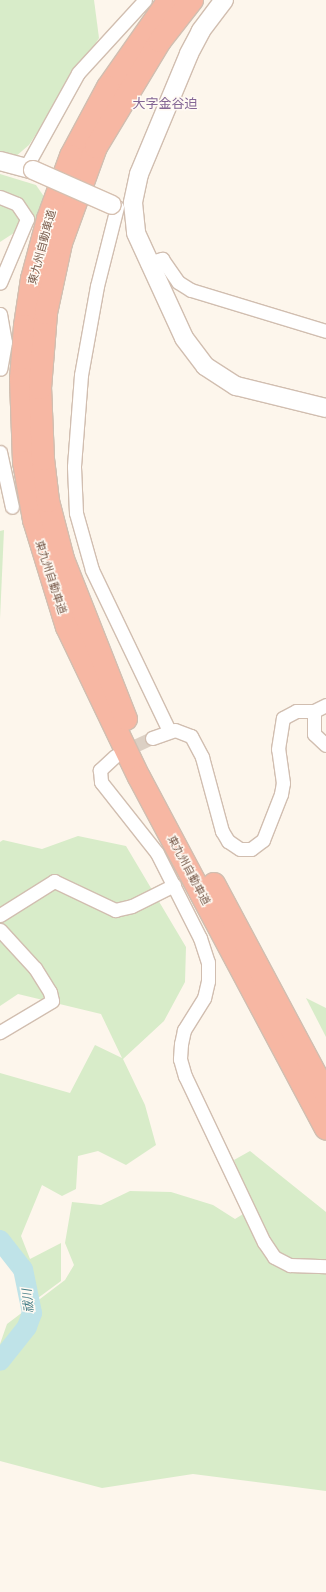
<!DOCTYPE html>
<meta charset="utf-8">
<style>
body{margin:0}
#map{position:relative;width:326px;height:1592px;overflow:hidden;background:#fdf6ec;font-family:Poppins,"Noto Sans JP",sans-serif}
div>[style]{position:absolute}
.green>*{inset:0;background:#d8ecc9}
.river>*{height:20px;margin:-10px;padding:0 10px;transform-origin:10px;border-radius:10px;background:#bfe3e8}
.street-tunnel>*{height:13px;margin-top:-6.5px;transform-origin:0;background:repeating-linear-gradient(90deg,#dcd0c4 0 13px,transparent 0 19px)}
.roads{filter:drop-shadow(1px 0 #d1beb0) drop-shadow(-1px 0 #d1beb0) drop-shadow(0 1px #d1beb0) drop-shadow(0 -1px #d1beb0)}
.street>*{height:13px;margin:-6.5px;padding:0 6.5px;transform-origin:6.5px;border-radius:6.5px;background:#fff}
.secondary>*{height:18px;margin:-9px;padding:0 9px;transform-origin:9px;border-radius:9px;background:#fff}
.highway>*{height:22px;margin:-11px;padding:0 11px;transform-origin:11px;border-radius:11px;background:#f7b7a3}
.bridges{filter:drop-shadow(1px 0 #d6c0b0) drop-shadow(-1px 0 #d6c0b0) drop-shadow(0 1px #d6c0b0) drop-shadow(0 -1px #d6c0b0)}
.secondary-bridge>*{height:18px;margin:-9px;padding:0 9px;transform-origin:9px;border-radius:9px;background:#fff}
span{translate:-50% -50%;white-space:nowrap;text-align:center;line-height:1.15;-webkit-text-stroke:3px #fffaf3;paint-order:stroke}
.street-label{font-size:11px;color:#7a5c4d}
.water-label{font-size:12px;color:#437c86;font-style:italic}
.quarter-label{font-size:13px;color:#846695}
</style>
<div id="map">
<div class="green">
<div style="clip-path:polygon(0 0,94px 0,99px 38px,29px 145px,15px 157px,0 154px)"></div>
<div style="clip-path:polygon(0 174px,36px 185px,45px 198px,37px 218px,0 242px)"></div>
<div style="clip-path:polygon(4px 530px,0 619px,0 531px)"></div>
<div style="clip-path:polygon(78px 836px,126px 846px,186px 947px,185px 982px,164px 1021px,123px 1059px,145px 1105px,156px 1145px,126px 1165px,98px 1151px,78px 1156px,76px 1189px,62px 1196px,42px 1185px,21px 1236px,30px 1259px,61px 1243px,61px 1281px,23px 1309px,18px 1252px,0 1237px,0 1073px,70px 1093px,95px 1045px,122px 1058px,101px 1014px,18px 994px,0 1006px,0 842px,3px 840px,42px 849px)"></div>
<div style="clip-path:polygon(306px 998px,326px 1008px,326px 1037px)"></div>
<div style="clip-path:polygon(250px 1151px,326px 1212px,326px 1491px,193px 1474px,102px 1488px,0 1461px,0 1344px,7px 1324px,65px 1280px,74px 1265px,65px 1243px,72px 1202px,101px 1205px,130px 1191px,171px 1192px,213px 1205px,235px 1219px,253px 1208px,234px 1160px)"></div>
</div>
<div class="river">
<div style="left:0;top:1240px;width:37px;rotate:52deg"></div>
<div style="left:23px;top:1269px;width:45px;rotate:78.4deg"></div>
<div style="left:32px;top:1313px;width:15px;rotate:110deg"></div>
<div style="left:27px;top:1327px;width:43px;rotate:128.5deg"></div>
</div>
<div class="street-tunnel">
<div style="left:120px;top:753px;width:35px;rotate:-25deg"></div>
</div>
<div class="roads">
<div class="street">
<div style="left:26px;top:167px;width:107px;rotate:-61deg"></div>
<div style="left:78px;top:73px;width:99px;rotate:-47.5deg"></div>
<div style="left:0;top:197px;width:18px;rotate:22deg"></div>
<div style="left:17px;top:204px;width:18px;rotate:56deg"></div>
<div style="left:27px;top:219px;width:69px;rotate:112.9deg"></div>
<div style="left:117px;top:207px;width:81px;rotate:104.2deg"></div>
<div style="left:97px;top:286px;width:90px;rotate:100.2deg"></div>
<div style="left:81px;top:375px;width:92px;rotate:94.4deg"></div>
<div style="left:74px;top:467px;width:46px;rotate:87.5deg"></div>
<div style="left:76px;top:513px;width:59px;rotate:74.3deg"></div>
<div style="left:92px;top:570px;width:178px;rotate:64.4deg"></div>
<div style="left:147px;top:263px;width:16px;rotate:-15deg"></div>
<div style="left:162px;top:259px;width:28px;rotate:55deg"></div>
<div style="left:178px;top:282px;width:15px;rotate:32deg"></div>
<div style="left:191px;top:290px;width:141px;rotate:16.9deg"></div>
<div style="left:0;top:314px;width:28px;rotate:80deg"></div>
<div style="left:5px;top:342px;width:27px;rotate:100deg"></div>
<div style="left:0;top:452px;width:56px;rotate:77.7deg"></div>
<div style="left:326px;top:705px;width:13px;rotate:153deg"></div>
<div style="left:314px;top:711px;width:23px;rotate:90deg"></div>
<div style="left:314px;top:734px;width:16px;rotate:43deg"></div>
<div style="left:152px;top:738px;width:24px;rotate:-19deg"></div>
<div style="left:175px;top:730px;width:17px;rotate:21deg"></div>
<div style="left:191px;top:736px;width:24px;rotate:62deg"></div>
<div style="left:202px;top:757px;width:77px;rotate:74.9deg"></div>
<div style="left:222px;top:831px;width:12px;rotate:59deg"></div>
<div style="left:228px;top:841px;width:14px;rotate:34deg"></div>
<div style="left:240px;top:849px;width:11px"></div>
<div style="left:251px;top:849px;width:15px;rotate:-37deg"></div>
<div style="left:263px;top:840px;width:49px;rotate:-68.6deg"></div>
<div style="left:281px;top:794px;width:11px;rotate:-80deg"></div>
<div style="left:283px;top:783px;width:34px;rotate:-98deg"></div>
<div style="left:278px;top:749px;width:31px;rotate:-81deg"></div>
<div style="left:283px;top:718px;width:15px;rotate:-28deg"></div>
<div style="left:296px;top:711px;width:18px"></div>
<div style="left:115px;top:756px;width:21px;rotate:137deg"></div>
<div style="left:100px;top:770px;width:12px;rotate:85deg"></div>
<div style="left:101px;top:782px;width:90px;rotate:51.7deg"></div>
<div style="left:157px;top:853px;width:95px;rotate:63.2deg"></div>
<div style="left:200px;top:938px;width:25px;rotate:72deg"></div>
<div style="left:208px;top:962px;width:19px;rotate:90deg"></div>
<div style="left:208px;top:981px;width:17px;rotate:103deg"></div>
<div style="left:204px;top:998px;width:38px;rotate:122deg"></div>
<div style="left:184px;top:1030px;width:14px;rotate:102deg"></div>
<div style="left:181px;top:1044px;width:15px;rotate:94deg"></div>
<div style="left:180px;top:1059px;width:18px;rotate:74deg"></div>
<div style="left:185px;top:1076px;width:184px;rotate:64.6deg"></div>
<div style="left:264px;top:1242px;width:18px;rotate:56deg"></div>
<div style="left:274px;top:1257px;width:18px;rotate:27deg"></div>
<div style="left:290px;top:1265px;width:36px;rotate:2deg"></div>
<div style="left:0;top:915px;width:64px;rotate:-32.2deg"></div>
<div style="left:54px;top:881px;width:68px;rotate:25.4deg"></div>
<div style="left:115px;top:910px;width:17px;rotate:-13deg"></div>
<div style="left:132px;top:906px;width:47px;rotate:-26.6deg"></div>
<div style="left:0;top:930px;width:52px;rotate:47.4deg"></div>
<div style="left:35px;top:968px;width:28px;rotate:58deg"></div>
<div style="left:50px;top:992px;width:9px;rotate:77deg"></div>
<div style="left:52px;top:1001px;width:61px;rotate:149.2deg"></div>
</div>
<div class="secondary">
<div style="left:224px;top:0;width:39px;rotate:127deg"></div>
<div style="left:201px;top:31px;width:26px;rotate:118deg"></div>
<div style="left:189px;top:54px;width:130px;rotate:112.6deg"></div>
<div style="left:139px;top:174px;width:30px;rotate:102deg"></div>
<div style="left:133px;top:203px;width:30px;rotate:84deg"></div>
<div style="left:136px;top:233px;width:115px;rotate:65.4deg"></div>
<div style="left:184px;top:338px;width:35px;rotate:53deg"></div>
<div style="left:205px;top:366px;width:37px;rotate:33deg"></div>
<div style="left:236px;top:386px;width:93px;rotate:13.7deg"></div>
<div style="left:0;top:161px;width:34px;rotate:15deg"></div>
</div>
<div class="highway">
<div style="left:169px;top:0;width:106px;rotate:125deg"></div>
<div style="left:108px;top:87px;width:78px;rotate:118.2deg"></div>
<div style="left:71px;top:156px;width:67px;rotate:110.1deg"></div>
<div style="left:48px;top:219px;width:62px;rotate:104.9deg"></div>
<div style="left:32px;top:279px;width:48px;rotate:98.5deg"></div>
<div style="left:25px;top:326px;width:53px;rotate:94.3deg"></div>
<div style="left:21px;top:379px;width:83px;rotate:87.9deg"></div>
<div style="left:24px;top:462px;width:59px;rotate:80.2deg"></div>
<div style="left:34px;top:520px;width:112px;rotate:72.9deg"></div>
<div style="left:67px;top:627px;width:166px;rotate:64.4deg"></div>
<div style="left:139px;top:777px;width:398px;rotate:62deg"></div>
<div style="left:126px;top:719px;width:172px;rotate:-111.5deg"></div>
<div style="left:63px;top:559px;width:60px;rotate:-104.5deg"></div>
<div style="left:48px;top:501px;width:42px;rotate:-96.8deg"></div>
<div style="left:43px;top:459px;width:71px;rotate:-92.4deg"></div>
<div style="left:40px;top:388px;width:75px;rotate:-85.4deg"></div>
<div style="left:46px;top:313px;width:72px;rotate:-77.9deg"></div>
<div style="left:61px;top:243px;width:102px;rotate:-70deg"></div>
<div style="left:96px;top:147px;width:124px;rotate:-58.9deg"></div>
<div style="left:160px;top:41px;width:52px;rotate:-52deg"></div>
<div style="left:214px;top:884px;width:238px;rotate:61.9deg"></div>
</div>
</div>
<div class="bridges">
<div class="secondary-bridge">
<div style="left:33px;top:170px;width:86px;rotate:23.9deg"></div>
</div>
</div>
<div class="street-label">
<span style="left:42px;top:247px;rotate:-75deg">東九州自動車道</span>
<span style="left:51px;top:577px;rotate:72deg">東九州自動車道</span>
<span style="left:189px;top:870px;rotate:62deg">東九州自動車道</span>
</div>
<div class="water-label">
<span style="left:28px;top:1301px;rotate:-96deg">祓川</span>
</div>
<div class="quarter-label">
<span style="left:165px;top:104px">大字金谷迫</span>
</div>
</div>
